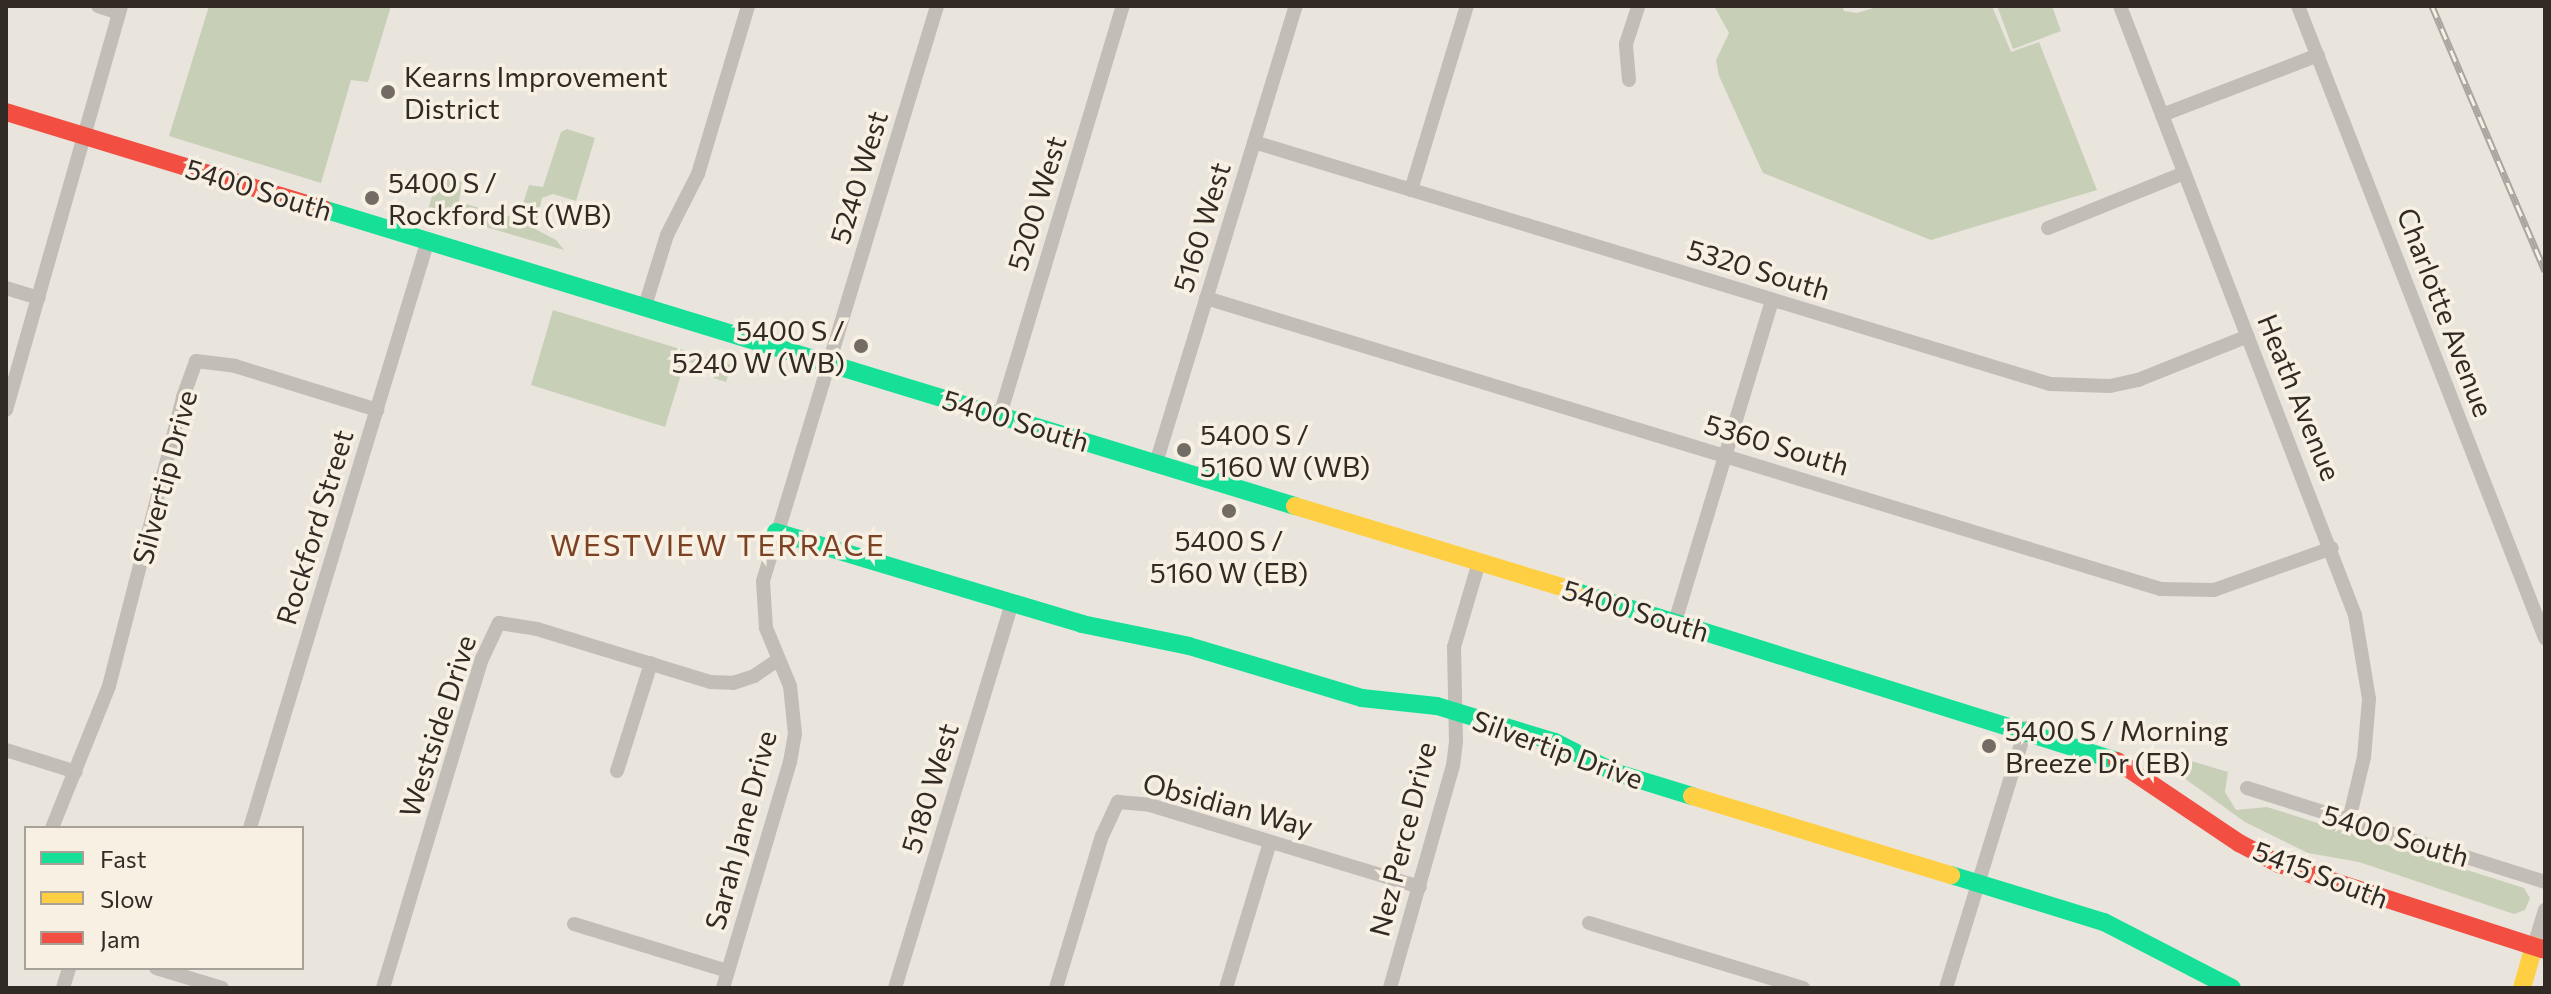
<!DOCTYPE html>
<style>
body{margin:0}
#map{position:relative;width:2551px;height:994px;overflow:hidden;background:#e9e5dd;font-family:Commissioner,sans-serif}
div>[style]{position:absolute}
.green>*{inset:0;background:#c8cfb7}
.street>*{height:14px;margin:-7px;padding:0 7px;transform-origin:7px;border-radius:7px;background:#c2bdb6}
.fast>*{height:18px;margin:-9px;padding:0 9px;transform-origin:9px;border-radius:9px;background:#16e098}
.slow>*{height:18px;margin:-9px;padding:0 9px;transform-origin:9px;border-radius:9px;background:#ffcf43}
.jam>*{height:18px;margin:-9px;padding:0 9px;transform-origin:9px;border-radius:9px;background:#f24e42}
.rail>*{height:7px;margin-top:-3.5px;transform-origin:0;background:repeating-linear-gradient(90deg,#f7f0e3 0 12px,#aaa5a0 0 24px);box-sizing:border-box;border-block:2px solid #aaa5a0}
.dots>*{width:22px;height:22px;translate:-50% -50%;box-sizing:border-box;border:4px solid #f7f0e3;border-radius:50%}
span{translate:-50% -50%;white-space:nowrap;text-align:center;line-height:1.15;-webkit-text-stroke:7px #f7f0e3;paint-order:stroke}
.poi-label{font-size:28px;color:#322b25}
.left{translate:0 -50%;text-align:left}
.right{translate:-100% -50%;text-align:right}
.street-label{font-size:28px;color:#322b25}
.neighbourhood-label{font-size:30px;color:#7d4123;letter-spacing:2px}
.frame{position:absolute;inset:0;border:8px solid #322b25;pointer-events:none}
.legend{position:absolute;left:24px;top:826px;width:280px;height:144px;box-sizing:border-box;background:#f7f0e3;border:2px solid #a8a197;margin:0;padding:10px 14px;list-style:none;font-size:24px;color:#322b25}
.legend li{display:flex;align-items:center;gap:16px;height:40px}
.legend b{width:40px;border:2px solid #a8a197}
</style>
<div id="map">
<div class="green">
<div style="clip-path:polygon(209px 6px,391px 6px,368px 82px,351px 80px,321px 183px,169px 136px)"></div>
<div style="clip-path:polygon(1714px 6px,1842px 6px,1844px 11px,1857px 13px,1880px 6px,1992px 6px,2011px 52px,2039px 42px,2097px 190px,1931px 240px,1763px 173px,1719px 76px,1716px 60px,1729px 33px)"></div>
<div style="clip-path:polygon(1997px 6px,2052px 6px,2061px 31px,2013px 49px)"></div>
<div style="clip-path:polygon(567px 129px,595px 138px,576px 201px,553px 194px,542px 198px,535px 229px,556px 240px,564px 250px,428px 210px,438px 175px,462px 182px,459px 202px,518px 219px,529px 185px,543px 187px,561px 132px)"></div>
<div style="clip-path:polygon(553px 310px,732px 365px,726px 382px,714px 378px,717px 368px,685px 361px,665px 427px,531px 385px)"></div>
<div style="clip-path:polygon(2188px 760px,2228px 772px,2225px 792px,2236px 810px,2267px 807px,2524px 888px,2530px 898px,2525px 910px,2514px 914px,2359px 862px,2308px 853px,2245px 822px,2184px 778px)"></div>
</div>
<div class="street">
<div style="left:98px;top:6px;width:22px;rotate:18deg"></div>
<div style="left:2120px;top:6px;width:653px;rotate:68.9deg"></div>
<div style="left:2355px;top:615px;width:85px;rotate:80.5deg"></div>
<div style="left:2369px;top:699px;width:58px;rotate:94.9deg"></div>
<div style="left:2364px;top:757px;width:65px;rotate:103.4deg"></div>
<div style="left:2298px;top:6px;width:679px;rotate:68.65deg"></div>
<div style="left:1629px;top:80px;width:36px;rotate:-95deg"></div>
<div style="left:1626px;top:44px;width:40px;rotate:-72deg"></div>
<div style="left:2162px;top:115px;width:167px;rotate:-21deg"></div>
<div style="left:1254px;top:142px;width:832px;rotate:16.91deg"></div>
<div style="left:2050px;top:384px;width:60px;rotate:1.9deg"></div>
<div style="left:2110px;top:386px;width:29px;rotate:-12deg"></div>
<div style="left:2138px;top:380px;width:118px;rotate:-21.8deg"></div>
<div style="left:1411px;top:190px;width:192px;rotate:-73.1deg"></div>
<div style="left:2048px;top:228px;width:147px;rotate:-22deg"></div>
<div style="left:6px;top:288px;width:34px;rotate:17deg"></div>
<div style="left:1206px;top:298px;width:998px;rotate:16.95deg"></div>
<div style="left:2161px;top:589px;width:53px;rotate:1.1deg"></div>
<div style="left:2214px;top:590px;width:125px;rotate:-19.6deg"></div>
<div style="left:645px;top:306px;width:74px;rotate:-72.8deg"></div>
<div style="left:667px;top:235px;width:68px;rotate:-63.1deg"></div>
<div style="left:698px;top:174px;width:175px;rotate:-73.4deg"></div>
<div style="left:6px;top:410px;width:420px;rotate:-74.1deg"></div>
<div style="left:1000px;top:415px;width:427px;rotate:-73.3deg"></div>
<div style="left:1156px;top:463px;width:478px;rotate:-73deg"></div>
<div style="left:1675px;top:622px;width:336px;rotate:-73.2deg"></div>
<div style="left:6px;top:750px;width:73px;rotate:17.4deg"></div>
<div style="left:617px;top:771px;width:113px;rotate:-72.5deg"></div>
<div style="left:2247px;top:788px;width:312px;rotate:17.5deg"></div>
<div style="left:52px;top:828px;width:153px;rotate:-68.1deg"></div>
<div style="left:109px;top:686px;width:298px;rotate:-75.6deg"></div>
<div style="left:183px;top:397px;width:38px;rotate:-70deg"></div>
<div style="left:196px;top:361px;width:39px;rotate:7deg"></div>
<div style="left:235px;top:366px;width:149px;rotate:17.2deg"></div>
<div style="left:250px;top:828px;width:614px;rotate:-73.16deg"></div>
<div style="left:1589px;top:923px;width:224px;rotate:16.9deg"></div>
<div style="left:574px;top:924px;width:161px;rotate:17deg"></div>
<div style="left:2534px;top:946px;width:38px;rotate:-73deg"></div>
<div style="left:156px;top:968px;width:69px;rotate:16.9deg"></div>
<div style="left:63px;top:988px;width:21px;rotate:-73deg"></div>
<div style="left:383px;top:988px;width:344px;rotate:-73.3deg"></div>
<div style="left:482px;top:659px;width:40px;rotate:-65deg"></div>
<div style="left:499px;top:623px;width:38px;rotate:9deg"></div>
<div style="left:537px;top:629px;width:181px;rotate:17deg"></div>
<div style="left:710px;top:682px;width:23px;rotate:2deg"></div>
<div style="left:733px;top:683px;width:22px;rotate:-18deg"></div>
<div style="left:754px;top:676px;width:29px;rotate:-34deg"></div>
<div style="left:723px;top:988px;width:236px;rotate:-73.5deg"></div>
<div style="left:790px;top:762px;width:28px;rotate:-80deg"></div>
<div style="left:795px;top:734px;width:48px;rotate:-95.9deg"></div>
<div style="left:790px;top:686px;width:63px;rotate:-112.5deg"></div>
<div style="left:766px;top:628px;width:47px;rotate:-93.7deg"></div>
<div style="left:763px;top:581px;width:601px;rotate:-73.16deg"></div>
<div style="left:895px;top:988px;width:401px;rotate:-73.1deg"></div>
<div style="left:1056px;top:988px;width:159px;rotate:-73.2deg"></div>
<div style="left:1102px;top:836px;width:38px;rotate:-65deg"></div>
<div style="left:1118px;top:802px;width:32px;rotate:5deg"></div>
<div style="left:1150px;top:805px;width:282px;rotate:16.9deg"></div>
<div style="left:1226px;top:988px;width:152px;rotate:-73.2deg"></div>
<div style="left:1390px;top:988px;width:231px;rotate:-74.2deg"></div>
<div style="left:1453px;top:766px;width:24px;rotate:-83deg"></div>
<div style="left:1456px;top:742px;width:95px;rotate:-91.2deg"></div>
<div style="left:1454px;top:647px;width:89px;rotate:-73.6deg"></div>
<div style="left:1946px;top:988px;width:272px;rotate:-72.9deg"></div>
</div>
<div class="fast">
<div style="left:323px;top:209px;width:1016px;rotate:16.99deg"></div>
<div style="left:776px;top:532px;width:320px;rotate:16.7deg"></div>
<div style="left:1082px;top:624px;width:109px;rotate:11.6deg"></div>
<div style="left:1189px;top:646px;width:181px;rotate:16.7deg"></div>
<div style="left:1362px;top:698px;width:75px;rotate:6.1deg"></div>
<div style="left:1437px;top:706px;width:123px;rotate:17deg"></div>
<div style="left:1555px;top:742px;width:66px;rotate:27deg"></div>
<div style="left:1614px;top:772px;width:82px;rotate:17.1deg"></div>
<div style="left:1574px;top:591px;width:569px;rotate:17.38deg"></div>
<div style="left:1951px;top:875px;width:160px;rotate:17.1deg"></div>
<div style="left:2104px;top:922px;width:144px;rotate:27.3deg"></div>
</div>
<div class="slow">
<div style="left:1295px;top:506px;width:292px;rotate:16.9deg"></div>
<div style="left:1692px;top:796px;width:271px;rotate:17deg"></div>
<div style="left:2522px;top:988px;width:44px;rotate:-74.1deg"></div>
</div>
<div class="jam">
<div style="left:6px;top:112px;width:332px;rotate:17deg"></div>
<div style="left:2117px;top:761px;width:147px;rotate:33.9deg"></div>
<div style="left:2239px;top:843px;width:45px;rotate:27.7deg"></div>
<div style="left:2279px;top:864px;width:280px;rotate:17.9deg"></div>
</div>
<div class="rail">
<div style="left:2432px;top:6px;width:288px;rotate:66.9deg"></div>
</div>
<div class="dots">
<div style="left:388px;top:92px;background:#726c65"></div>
<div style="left:372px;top:198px;background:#726c65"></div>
<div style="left:861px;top:346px;background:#726c65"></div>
<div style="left:1184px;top:450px;background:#726c65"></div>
<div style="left:1229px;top:511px;background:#726c65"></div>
<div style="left:1989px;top:746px;background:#726c65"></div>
</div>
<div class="poi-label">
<span class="left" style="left:404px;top:92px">Kearns Improvement<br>District</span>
<span class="left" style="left:388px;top:198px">5400 S /<br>Rockford St (WB)</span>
<span class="right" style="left:845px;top:346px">5400 S /<br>5240 W (WB)</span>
<span class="left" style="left:1200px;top:450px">5400 S /<br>5160 W (WB)</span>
<span style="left:1229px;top:556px">5400 S /<br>5160 W (EB)</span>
<span class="left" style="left:2005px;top:746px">5400 S / Morning<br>Breeze Dr (EB)</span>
</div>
<div class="street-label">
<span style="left:858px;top:177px;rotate:-73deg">5240 West</span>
<span style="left:259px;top:189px;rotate:17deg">5400 South</span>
<span style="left:1036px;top:203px;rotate:-73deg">5200 West</span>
<span style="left:1201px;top:227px;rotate:-73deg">5160 West</span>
<span style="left:1759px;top:269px;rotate:17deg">5320 South</span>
<span style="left:2446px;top:312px;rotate:69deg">Charlotte Avenue</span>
<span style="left:2300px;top:397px;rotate:68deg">Heath Avenue</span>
<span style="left:1016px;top:420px;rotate:17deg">5400 South</span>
<span style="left:1777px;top:444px;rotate:17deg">5360 South</span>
<span style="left:164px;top:477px;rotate:-75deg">Silvertip Drive</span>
<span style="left:314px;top:527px;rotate:-73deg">Rockford Street</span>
<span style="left:1636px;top:610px;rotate:17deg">5400 South</span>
<span style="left:437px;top:726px;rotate:-72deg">Westside Drive</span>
<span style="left:1558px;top:749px;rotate:20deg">Silvertip Drive</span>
<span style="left:929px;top:788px;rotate:-73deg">5180 West</span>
<span style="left:1228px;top:804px;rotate:15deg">Obsidian Way</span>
<span style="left:740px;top:830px;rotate:-75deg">Sarah Jane Drive</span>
<span style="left:2396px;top:835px;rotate:17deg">5400 South</span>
<span style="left:1402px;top:839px;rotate:-76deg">Nez Perce Drive</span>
<span style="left:2321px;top:874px;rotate:21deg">5415 South</span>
</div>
<div class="neighbourhood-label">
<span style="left:718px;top:544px">WESTVIEW TERRACE</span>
</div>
<div class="frame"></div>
<ul class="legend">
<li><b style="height:10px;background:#16e098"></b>Fast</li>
<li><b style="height:10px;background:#ffcf43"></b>Slow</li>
<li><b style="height:10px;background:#f24e42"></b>Jam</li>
</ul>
</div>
